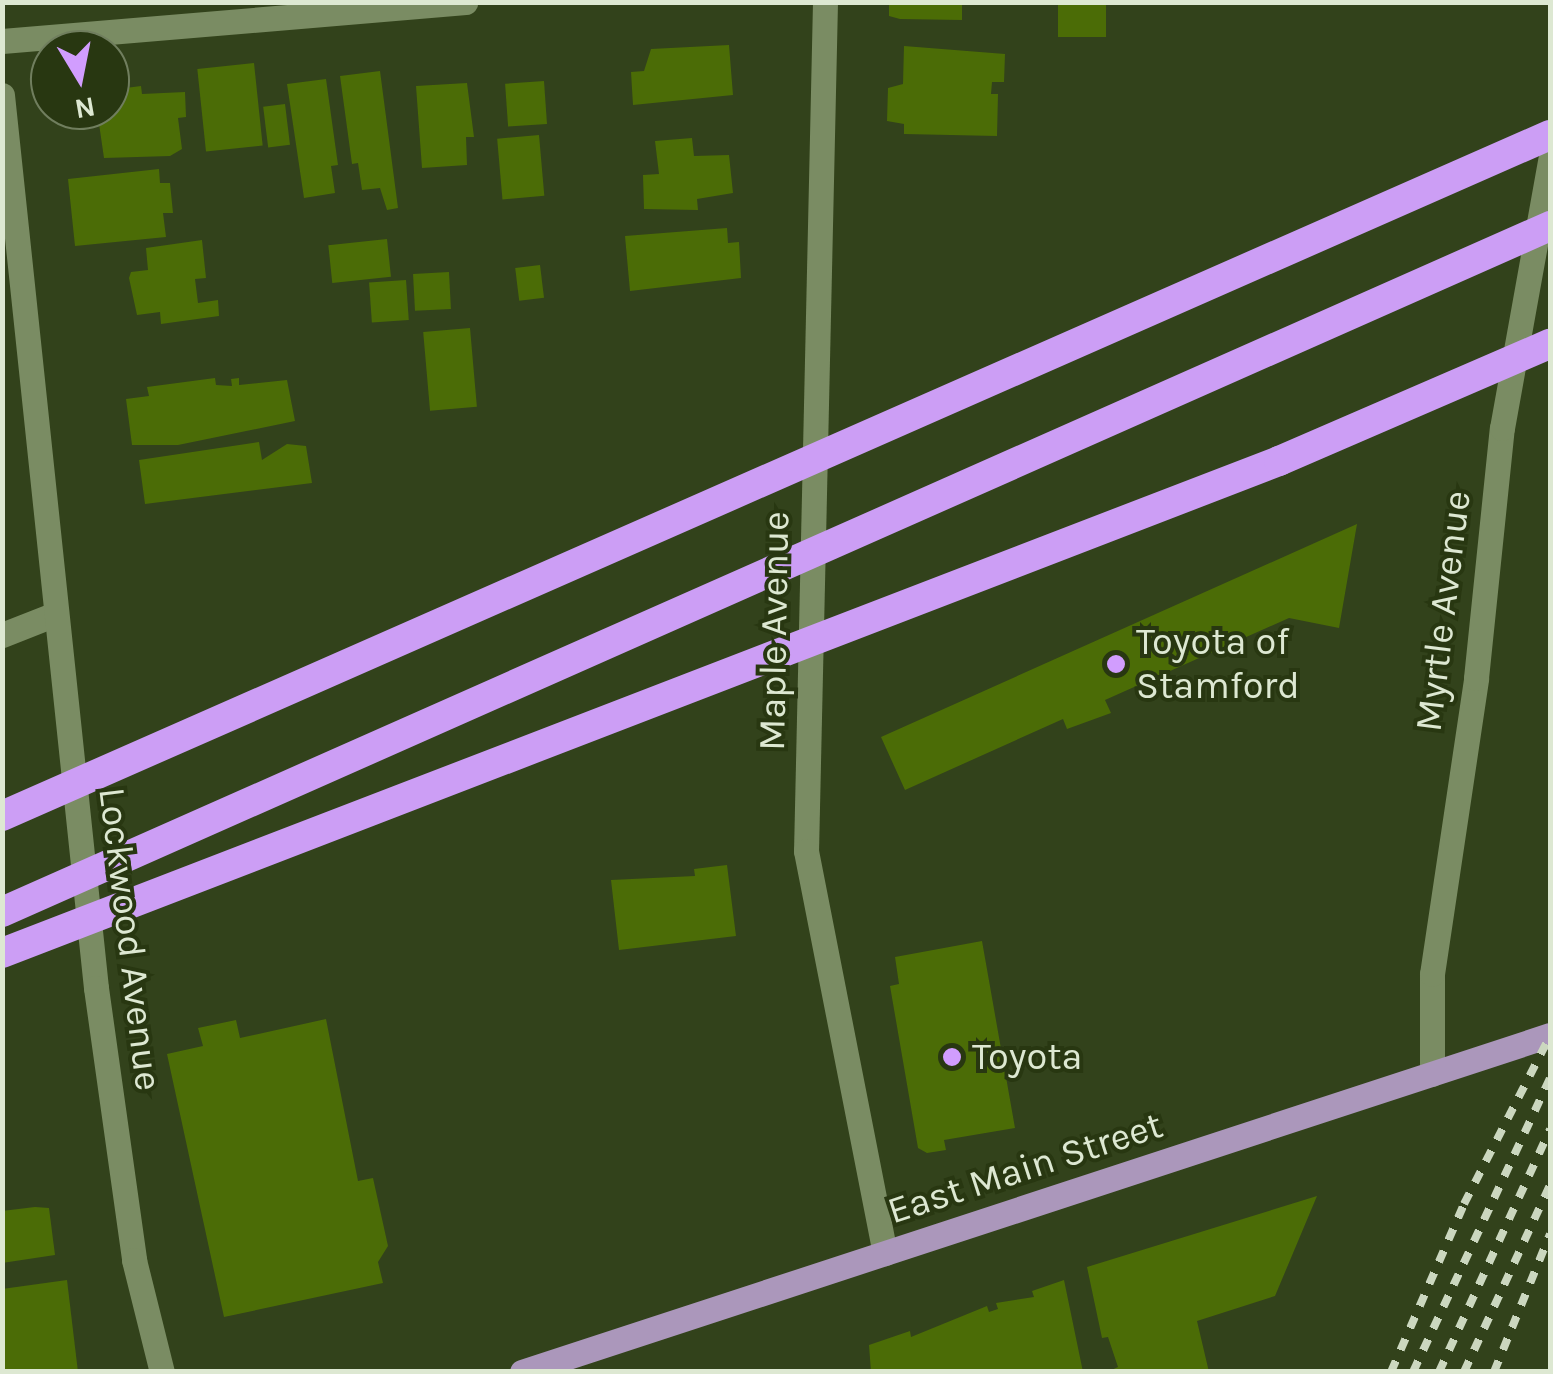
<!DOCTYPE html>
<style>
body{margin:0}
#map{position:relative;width:1553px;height:1374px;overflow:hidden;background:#32421b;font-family:Karla,sans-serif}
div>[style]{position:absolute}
.building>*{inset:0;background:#4b6c06;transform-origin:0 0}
.street>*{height:25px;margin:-12.5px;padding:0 12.5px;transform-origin:12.5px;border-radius:12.5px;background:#7a8c63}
.secondary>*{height:25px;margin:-12.5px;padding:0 12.5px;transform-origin:12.5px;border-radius:12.5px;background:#7a8c63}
.primary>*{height:25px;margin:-12.5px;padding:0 12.5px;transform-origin:12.5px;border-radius:12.5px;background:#ab97bb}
.highway>*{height:30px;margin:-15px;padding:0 15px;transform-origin:15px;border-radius:15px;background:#cc9ef5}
.rail>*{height:8px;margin-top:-4px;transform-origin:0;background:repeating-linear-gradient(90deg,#cbd7bf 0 12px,transparent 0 24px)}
.dots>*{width:28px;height:28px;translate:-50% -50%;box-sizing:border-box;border:5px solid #283711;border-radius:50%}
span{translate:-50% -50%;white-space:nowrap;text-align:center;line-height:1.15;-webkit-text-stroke:8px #283711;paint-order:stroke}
.street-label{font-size:38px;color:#dde8d2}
.poi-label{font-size:38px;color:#dde8d2}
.left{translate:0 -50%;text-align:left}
.frame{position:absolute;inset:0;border:5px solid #dde8d2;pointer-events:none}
.north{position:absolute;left:30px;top:30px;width:100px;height:100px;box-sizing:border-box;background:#283711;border:2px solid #707e5e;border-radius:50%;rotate:170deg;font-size:28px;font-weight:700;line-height:40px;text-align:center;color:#dde8d2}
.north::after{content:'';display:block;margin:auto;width:35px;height:45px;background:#d19dfe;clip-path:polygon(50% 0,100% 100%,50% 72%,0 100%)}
</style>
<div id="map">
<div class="building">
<div style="clip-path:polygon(889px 2px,962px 2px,962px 20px,900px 19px,889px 16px)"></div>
<div style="left:1058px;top:2px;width:48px;height:35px"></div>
<div style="clip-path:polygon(729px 45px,733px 95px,633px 105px,631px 72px,644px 71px,651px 49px)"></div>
<div style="clip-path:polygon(904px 46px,1005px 54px,1004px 82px,992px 82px,991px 94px,998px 94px,997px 136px,904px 134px,904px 124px,887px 121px,888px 88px,903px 84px)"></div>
<div style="left:254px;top:63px;width:83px;height:57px;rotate:84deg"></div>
<div style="clip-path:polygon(380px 71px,398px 208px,387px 210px,380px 188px,362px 190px,358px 163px,352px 164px,340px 76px)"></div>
<div style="clip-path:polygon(326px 79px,338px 165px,331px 166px,335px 193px,304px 198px,287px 84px)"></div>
<div style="left:544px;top:81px;width:43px;height:39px;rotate:86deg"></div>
<div style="clip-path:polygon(467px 83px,474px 137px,466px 137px,467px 165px,422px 168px,416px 86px)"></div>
<div style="clip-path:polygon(141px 86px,142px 94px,185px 92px,186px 117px,178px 118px,182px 149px,170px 156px,104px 158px,97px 110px,110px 110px,110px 90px)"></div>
<div style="left:285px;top:104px;width:41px;height:22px;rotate:83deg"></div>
<div style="left:539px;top:135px;width:61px;height:42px;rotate:85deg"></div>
<div style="clip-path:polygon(692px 138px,694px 156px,729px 155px,733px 193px,697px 199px,698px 210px,644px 209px,643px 175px,659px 174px,655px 141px)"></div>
<div style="clip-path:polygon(159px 169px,160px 183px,170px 183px,173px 213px,163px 213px,166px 237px,75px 246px,68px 179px)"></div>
<div style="clip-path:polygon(727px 228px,728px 243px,739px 242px,741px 278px,630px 291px,625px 236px)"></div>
<div style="left:387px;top:239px;width:38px;height:59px;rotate:84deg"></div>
<div style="clip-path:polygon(202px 240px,206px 278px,195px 279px,198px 303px,218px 300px,219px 316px,161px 324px,160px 312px,137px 315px,129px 278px,131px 272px,148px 270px,146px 248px)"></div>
<div style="left:540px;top:265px;width:33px;height:25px;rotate:83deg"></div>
<div style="left:449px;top:272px;width:37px;height:36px;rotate:87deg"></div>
<div style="left:406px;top:280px;width:40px;height:37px;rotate:86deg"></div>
<div style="left:470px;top:328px;width:79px;height:47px;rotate:85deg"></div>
<div style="clip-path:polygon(215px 378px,216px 385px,232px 386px,231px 379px,239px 378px,239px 385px,287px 380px,295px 421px,178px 445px,132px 445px,126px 399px,149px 396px,147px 387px)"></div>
<div style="clip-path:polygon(259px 442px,262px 460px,287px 444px,306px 446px,312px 483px,145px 504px,139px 460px)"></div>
<div style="clip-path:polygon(1357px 524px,1339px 628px,1289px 618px,1105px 700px,1111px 713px,1067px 729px,1063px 719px,905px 790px,881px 737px)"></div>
<div style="clip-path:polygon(727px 865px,736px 936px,619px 950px,611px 880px,695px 876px,694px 869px)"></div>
<div style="clip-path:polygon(982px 941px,1015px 1128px,944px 1140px,946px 1150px,927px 1153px,918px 1148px,890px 986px,899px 984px,895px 957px)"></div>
<div style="clip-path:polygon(326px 1019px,358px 1181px,373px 1178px,388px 1246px,378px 1262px,383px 1283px,224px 1317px,167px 1054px,203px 1046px,198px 1028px,236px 1020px,240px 1038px)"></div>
<div style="clip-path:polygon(1317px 1196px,1275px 1296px,1197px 1321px,1209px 1372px,1107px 1372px,1118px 1367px,1108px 1337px,1102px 1338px,1087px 1267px)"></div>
<div style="clip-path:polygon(35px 1207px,49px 1208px,55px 1255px,2px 1263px,2px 1211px)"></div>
<div style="clip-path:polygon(67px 1280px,78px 1372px,2px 1372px,2px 1289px)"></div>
<div style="clip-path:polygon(1064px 1280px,1083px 1372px,871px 1372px,869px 1345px,910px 1331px,911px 1337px,987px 1306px,989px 1312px,998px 1309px,996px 1303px,1034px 1297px,1032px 1291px)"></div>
</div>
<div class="street">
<div style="left:825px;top:2px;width:849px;rotate:91.28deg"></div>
<div style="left:806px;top:851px;width:410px;rotate:78.9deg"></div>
<div style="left:2px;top:41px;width:465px;rotate:-4.8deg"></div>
<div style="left:2px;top:635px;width:55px;rotate:-21.4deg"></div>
</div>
<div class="secondary">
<div style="left:2px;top:95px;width:898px;rotate:83.99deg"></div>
<div style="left:96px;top:988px;width:275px;rotate:82deg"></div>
<div style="left:134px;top:1260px;width:115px;rotate:76deg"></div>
<div style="left:1432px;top:1074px;width:100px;rotate:-90deg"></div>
<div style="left:1432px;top:974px;width:299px;rotate:-81.5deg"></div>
<div style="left:1476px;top:678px;width:251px;rotate:-84.1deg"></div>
<div style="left:1502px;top:428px;width:272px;rotate:-79.8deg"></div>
</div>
<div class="primary">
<div style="left:522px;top:1372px;width:1082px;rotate:-18.15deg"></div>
</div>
<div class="highway">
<div style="left:2px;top:816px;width:1691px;rotate:-23.75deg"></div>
<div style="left:2px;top:912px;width:1693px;rotate:-23.9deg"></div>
<div style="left:2px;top:953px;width:1369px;rotate:-21.07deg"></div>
<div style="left:1279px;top:461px;width:295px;rotate:-23.4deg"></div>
</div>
<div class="rail">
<div style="left:1391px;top:1372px;width:183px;rotate:-66.5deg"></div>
<div style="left:1464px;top:1204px;width:189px;rotate:-62.9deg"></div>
<div style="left:1413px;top:1372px;width:324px;rotate:-65deg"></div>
<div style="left:1439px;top:1372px;width:267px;rotate:-65.4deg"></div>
<div style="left:1464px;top:1372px;width:206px;rotate:-65.3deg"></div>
<div style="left:1494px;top:1372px;width:149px;rotate:-67.9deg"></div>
</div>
<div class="dots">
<div style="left:1116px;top:664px;background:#d19dfe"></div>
<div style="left:952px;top:1057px;background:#d19dfe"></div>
</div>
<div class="street-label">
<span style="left:1443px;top:611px;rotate:-83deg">Myrtle Avenue</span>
<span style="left:774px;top:631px;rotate:-89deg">Maple Avenue</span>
<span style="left:130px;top:939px;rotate:83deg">Lockwood Avenue</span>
<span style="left:1025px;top:1168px;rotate:-18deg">East Main Street</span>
</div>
<div class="poi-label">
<span class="left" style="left:1136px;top:664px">Toyota of<br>Stamford</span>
<span class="left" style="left:972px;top:1057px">Toyota</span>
</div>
<div class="frame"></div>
<div class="north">N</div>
</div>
